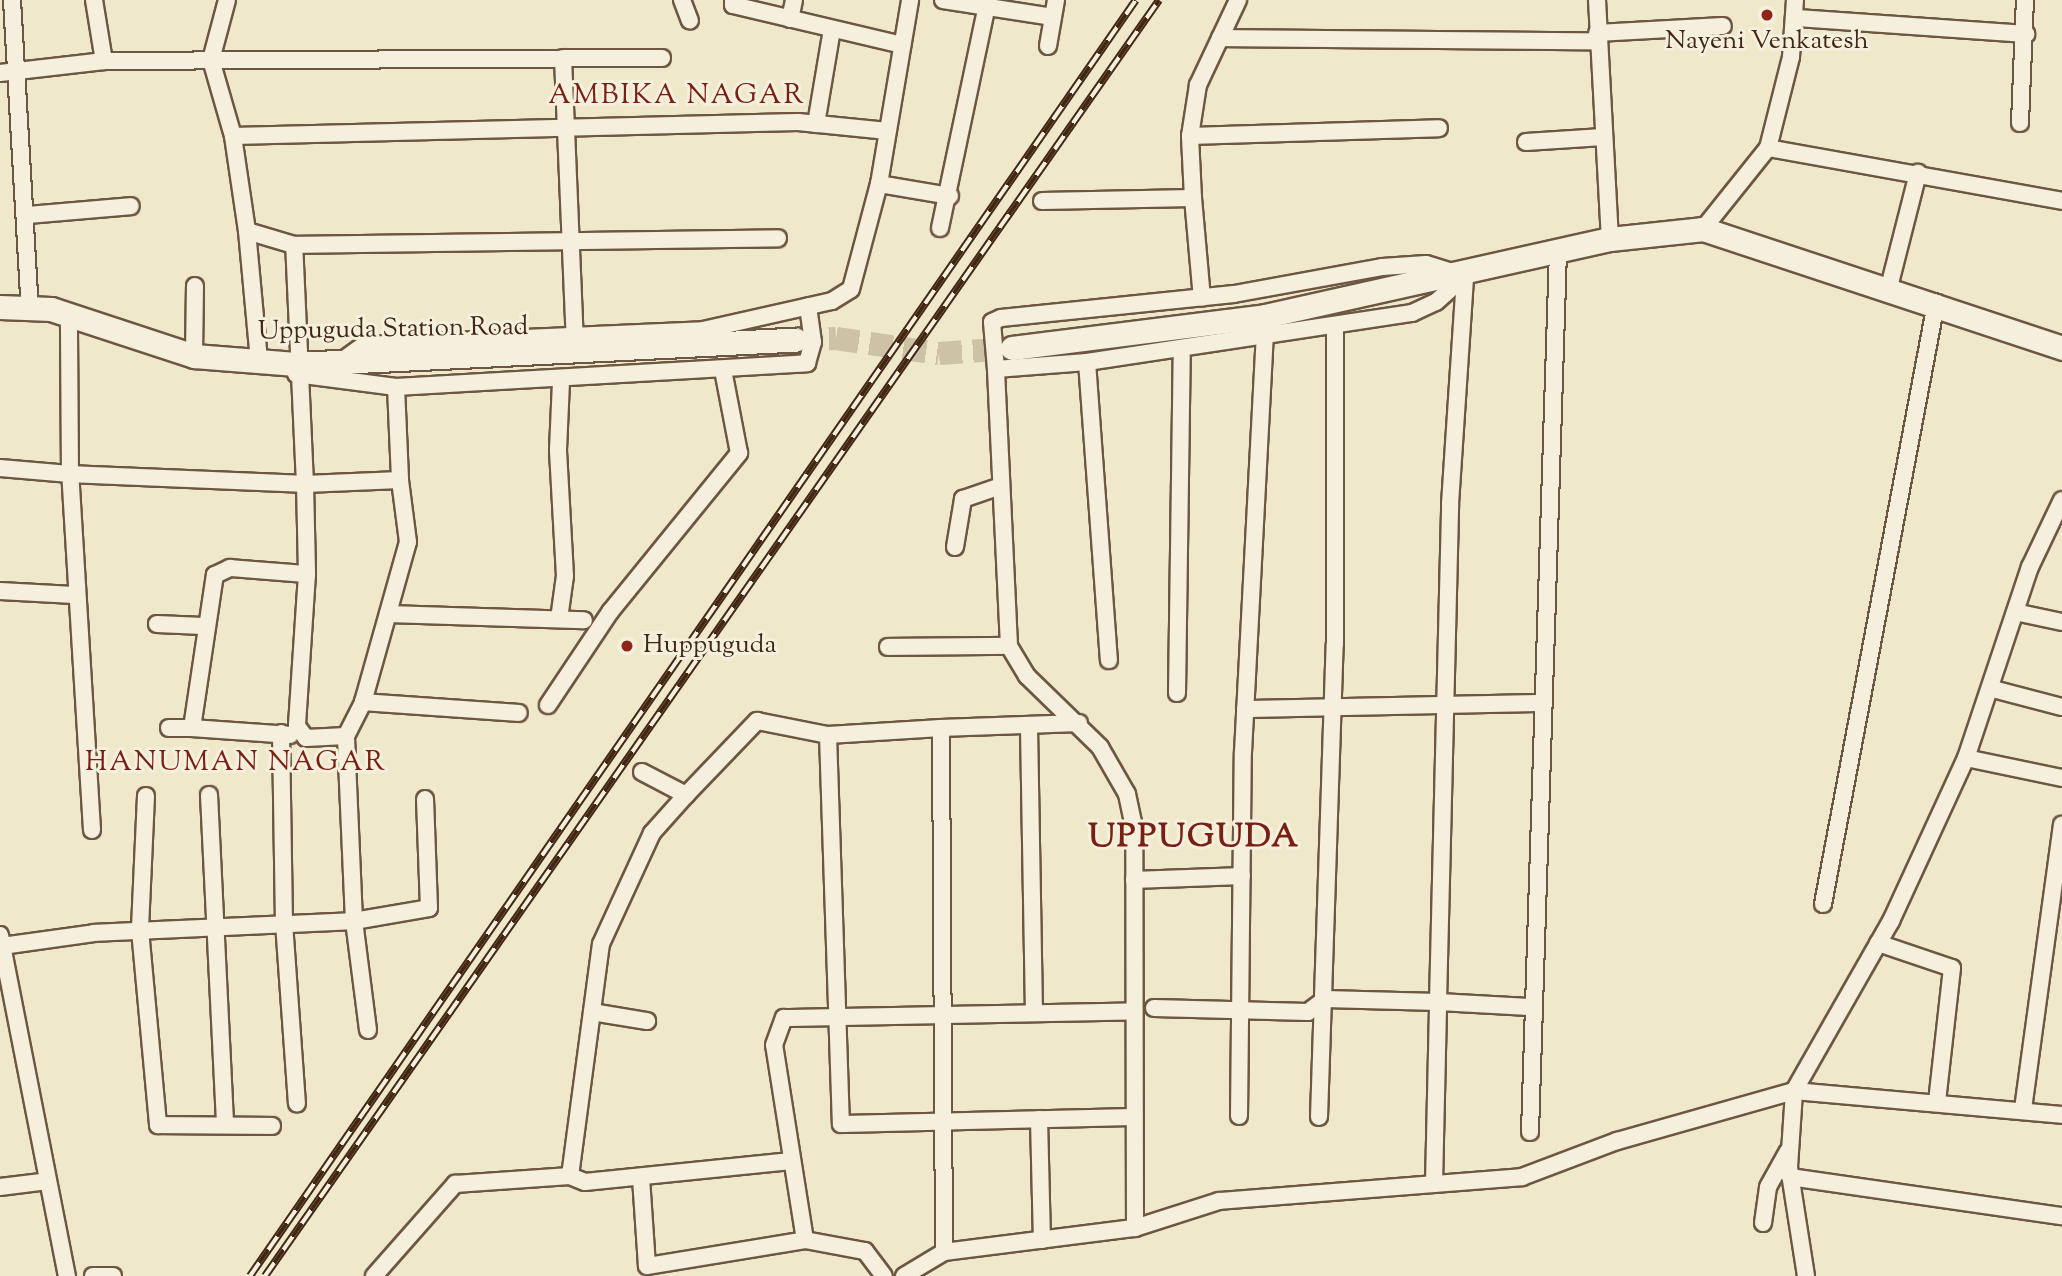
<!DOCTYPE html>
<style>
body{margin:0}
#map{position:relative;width:2062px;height:1276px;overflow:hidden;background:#f0e8cb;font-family:"Sorts Mill Goudy",serif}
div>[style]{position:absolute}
.secondary-tunnel>*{height:23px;margin-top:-11.5px;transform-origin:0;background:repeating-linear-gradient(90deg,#cdc1a6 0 23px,transparent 0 34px)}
.roads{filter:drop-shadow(2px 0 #6e5742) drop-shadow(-2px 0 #6e5742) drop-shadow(0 2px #6e5742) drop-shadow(0 -2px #6e5742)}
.street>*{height:16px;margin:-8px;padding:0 8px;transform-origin:8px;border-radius:8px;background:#f5f0dd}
.secondary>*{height:23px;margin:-11.5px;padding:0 11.5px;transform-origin:11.5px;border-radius:11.5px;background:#f5f0dd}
.rail>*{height:8px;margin-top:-4px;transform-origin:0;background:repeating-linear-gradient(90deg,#f5f0dd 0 16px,#422714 0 32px);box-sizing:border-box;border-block:2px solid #422714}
.dots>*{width:19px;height:19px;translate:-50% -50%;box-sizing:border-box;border:4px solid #f5f0dd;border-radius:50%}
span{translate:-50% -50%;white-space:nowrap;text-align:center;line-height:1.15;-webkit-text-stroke:6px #f5f0dd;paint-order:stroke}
.poi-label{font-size:26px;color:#422714}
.left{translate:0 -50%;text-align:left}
.street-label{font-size:26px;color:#422714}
.neighbourhood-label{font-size:28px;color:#7a1f14;letter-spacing:2px}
.district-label{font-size:33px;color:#7a1f14;font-weight:700;letter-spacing:2px}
</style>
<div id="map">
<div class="secondary-tunnel">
<div style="left:795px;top:340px;width:41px;rotate:-2.8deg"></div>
<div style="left:836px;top:338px;width:104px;rotate:8.3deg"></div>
<div style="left:939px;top:353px;width:73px;rotate:-3.9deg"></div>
</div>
<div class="roads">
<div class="street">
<div style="left:12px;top:0;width:309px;rotate:86.7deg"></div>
<div style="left:94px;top:0;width:62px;rotate:80.7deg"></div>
<div style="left:682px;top:0;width:22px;rotate:69deg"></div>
<div style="left:733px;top:0;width:5px;rotate:90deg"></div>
<div style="left:733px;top:5px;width:174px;rotate:13.3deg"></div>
<div style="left:943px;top:0;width:111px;rotate:8.8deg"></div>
<div style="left:1597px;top:0;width:239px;rotate:86.9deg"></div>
<div style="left:1797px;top:18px;width:230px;rotate:4deg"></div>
<div style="left:790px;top:19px;width:19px;rotate:-78deg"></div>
<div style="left:1597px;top:33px;width:126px;rotate:-3.2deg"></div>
<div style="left:1220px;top:38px;width:379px;rotate:0.5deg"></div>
<div style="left:1048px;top:46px;width:47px;rotate:-80.1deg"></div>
<div style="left:563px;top:58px;width:281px;rotate:87.6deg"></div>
<div style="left:0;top:73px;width:105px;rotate:-6.6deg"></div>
<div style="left:104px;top:61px;width:558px;rotate:-0.31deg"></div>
<div style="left:2020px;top:123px;width:123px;rotate:-87.7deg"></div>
<div style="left:816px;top:124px;width:96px;rotate:-80.4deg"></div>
<div style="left:233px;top:136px;width:565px;rotate:-1.42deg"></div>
<div style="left:798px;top:122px;width:90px;rotate:5.7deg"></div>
<div style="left:1190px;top:136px;width:249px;rotate:-1.8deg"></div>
<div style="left:1526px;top:142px;width:77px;rotate:-3.7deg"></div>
<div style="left:1768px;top:148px;width:299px;rotate:10.2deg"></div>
<div style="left:879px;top:184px;width:72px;rotate:9.6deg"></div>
<div style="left:1193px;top:198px;width:100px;rotate:84.9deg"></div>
<div style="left:1042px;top:201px;width:151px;rotate:-1.1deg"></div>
<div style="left:1193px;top:198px;width:62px;rotate:-92.8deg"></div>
<div style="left:1190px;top:136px;width:52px;rotate:-81.1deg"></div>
<div style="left:1198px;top:85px;width:94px;rotate:-64.8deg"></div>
<div style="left:27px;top:215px;width:104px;rotate:-4.9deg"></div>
<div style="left:940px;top:228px;width:233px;rotate:-78.1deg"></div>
<div style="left:1703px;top:229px;width:104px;rotate:-51.3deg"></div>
<div style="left:1768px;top:148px;width:94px;rotate:-75.8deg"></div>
<div style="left:1791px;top:57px;width:57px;rotate:-86deg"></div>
<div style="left:247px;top:231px;width:131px;rotate:84.7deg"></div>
<div style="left:294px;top:245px;width:484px;rotate:-0.8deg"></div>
<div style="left:1889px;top:287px;width:118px;rotate:-75.7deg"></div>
<div style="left:194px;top:356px;width:70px;rotate:-89.2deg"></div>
<div style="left:343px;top:360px;width:26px;rotate:-36deg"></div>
<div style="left:364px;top:345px;width:339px;rotate:-2.5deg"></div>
<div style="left:703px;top:330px;width:132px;rotate:-12.7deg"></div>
<div style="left:832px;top:301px;width:22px;rotate:-32deg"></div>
<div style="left:851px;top:289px;width:109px;rotate:-75.1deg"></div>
<div style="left:879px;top:184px;width:187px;rotate:-80.4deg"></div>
<div style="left:1087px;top:362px;width:299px;rotate:85.8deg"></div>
<div style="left:996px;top:369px;width:47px;rotate:-94.9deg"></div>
<div style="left:992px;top:322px;width:10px;rotate:-24deg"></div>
<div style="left:1001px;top:318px;width:234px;rotate:-5.9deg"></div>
<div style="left:1234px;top:294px;width:150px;rotate:-10.3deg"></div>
<div style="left:1382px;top:267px;width:44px;rotate:-3.9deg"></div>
<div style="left:1426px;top:264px;width:27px;rotate:17deg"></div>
<div style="left:296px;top:374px;width:101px;rotate:7.4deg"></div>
<div style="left:396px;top:387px;width:412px;rotate:-3.3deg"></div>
<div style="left:807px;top:363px;width:22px;rotate:-74deg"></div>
<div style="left:813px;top:342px;width:36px;rotate:-98deg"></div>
<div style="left:396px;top:387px;width:93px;rotate:87.5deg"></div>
<div style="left:400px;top:480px;width:95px;rotate:177.6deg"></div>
<div style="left:305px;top:484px;width:90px;rotate:88.7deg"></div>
<div style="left:307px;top:574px;width:152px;rotate:93.8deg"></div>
<div style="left:297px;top:726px;width:15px;rotate:53deg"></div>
<div style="left:306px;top:738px;width:40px;rotate:-2.9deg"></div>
<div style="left:346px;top:736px;width:38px;rotate:-63deg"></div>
<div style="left:363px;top:702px;width:166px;rotate:-74.3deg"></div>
<div style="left:408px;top:542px;width:63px;rotate:-97.4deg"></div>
<div style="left:0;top:468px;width:70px;rotate:4.9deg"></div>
<div style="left:70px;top:474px;width:158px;rotate:-90.4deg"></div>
<div style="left:955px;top:547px;width:49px;rotate:-80.5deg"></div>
<div style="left:963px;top:499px;width:40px;rotate:-18.9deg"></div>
<div style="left:0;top:591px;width:74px;rotate:3.1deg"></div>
<div style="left:2015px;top:612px;width:48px;rotate:12deg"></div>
<div style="left:388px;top:614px;width:196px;rotate:1.8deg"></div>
<div style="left:559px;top:619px;width:43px;rotate:-82.1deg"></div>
<div style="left:565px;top:576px;width:126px;rotate:-93.2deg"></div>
<div style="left:558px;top:450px;width:68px;rotate:-87.5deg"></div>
<div style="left:157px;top:624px;width:46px;rotate:2.5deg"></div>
<div style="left:888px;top:647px;width:121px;rotate:-0.5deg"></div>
<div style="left:1993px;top:689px;width:71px;rotate:14.6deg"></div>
<div style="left:1177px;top:693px;width:344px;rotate:-89.2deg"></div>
<div style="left:363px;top:702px;width:156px;rotate:4deg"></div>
<div style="left:548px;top:705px;width:112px;rotate:-56.3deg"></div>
<div style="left:610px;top:612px;width:205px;rotate:-50.9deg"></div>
<div style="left:739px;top:453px;width:85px;rotate:-100.9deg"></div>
<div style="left:1245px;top:709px;width:296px;rotate:-1.2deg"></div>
<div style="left:1029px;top:727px;width:285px;rotate:89deg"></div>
<div style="left:169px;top:728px;width:23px"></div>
<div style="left:281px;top:733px;width:190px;rotate:89.1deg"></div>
<div style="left:284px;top:923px;width:181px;rotate:85.9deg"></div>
<div style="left:290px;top:735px;width:98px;rotate:-175.9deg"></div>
<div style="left:192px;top:728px;width:155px;rotate:-81.5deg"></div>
<div style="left:215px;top:575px;width:17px;rotate:-25deg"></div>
<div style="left:230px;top:568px;width:77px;rotate:4.5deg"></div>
<div style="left:828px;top:735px;width:389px;rotate:88.1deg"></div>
<div style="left:841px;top:1124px;width:293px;rotate:-1.4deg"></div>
<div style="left:1966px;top:758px;width:98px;rotate:11.8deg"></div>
<div style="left:642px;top:772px;width:50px;rotate:27.6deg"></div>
<div style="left:686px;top:795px;width:103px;rotate:-46.2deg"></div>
<div style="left:757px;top:721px;width:72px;rotate:11.2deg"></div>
<div style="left:828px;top:735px;width:113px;rotate:-3.5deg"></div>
<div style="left:209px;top:795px;width:330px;rotate:87.2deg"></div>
<div style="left:146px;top:796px;width:134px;rotate:92.6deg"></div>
<div style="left:140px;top:930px;width:196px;rotate:84.7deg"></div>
<div style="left:158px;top:1125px;width:114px;rotate:0.5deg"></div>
<div style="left:92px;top:830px;width:357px;rotate:-93.5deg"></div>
<div style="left:70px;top:474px;width:235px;rotate:2.4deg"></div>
<div style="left:305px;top:484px;width:239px;rotate:-92.6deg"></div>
<div style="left:294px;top:245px;width:49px;rotate:-163.4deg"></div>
<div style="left:247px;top:231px;width:96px;rotate:-98.4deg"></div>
<div style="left:233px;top:136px;width:79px;rotate:-106.1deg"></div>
<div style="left:211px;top:60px;width:62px;rotate:-75.1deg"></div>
<div style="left:1134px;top:880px;width:108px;rotate:-2.1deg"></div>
<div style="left:1823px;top:904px;width:612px;rotate:-79.35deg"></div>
<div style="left:0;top:935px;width:348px;rotate:78.9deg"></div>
<div style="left:1878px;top:943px;width:78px;rotate:18.7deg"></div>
<div style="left:1952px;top:968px;width:135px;rotate:96.4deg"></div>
<div style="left:2px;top:946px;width:93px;rotate:-8deg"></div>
<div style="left:94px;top:933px;width:260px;rotate:-2.6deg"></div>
<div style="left:354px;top:921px;width:185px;rotate:-92.5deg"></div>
<div style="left:1154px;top:1008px;width:154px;rotate:1.5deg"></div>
<div style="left:1308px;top:1012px;width:21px;rotate:-37deg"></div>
<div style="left:1325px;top:999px;width:113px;rotate:1.5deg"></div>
<div style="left:1438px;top:1002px;width:498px;rotate:-88.6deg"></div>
<div style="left:1450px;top:504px;width:228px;rotate:-86.2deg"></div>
<div style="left:592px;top:1012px;width:56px;rotate:9.3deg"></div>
<div style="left:368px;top:1030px;width:110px;rotate:-97.3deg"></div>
<div style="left:354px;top:921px;width:76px;rotate:-9.8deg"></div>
<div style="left:429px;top:908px;width:109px;rotate:-92.1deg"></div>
<div style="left:2023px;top:1109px;width:287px;rotate:-82.2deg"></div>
<div style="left:1239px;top:1116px;width:364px;rotate:-89.4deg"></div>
<div style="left:1243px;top:752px;width:415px;rotate:-87deg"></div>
<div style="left:1319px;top:1117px;width:473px;rotate:-88.1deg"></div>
<div style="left:1335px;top:644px;width:316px;rotate:-90deg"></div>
<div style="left:1039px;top:1119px;width:121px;rotate:88.6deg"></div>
<div style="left:1530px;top:1132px;width:880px;rotate:-88.18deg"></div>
<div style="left:570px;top:1176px;width:234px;rotate:-82.4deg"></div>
<div style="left:601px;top:944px;width:122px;rotate:-65.3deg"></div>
<div style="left:652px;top:833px;width:51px;rotate:-48.2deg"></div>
<div style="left:1790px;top:1177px;width:275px;rotate:8.2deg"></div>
<div style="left:641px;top:1178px;width:88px;rotate:86.1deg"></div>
<div style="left:647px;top:1266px;width:160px;rotate:-9.3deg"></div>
<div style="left:805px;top:1240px;width:197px;rotate:-99deg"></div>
<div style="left:774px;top:1045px;width:29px;rotate:-70deg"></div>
<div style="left:784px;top:1018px;width:350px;rotate:-1.1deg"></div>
<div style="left:1434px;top:1184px;width:182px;rotate:-88.7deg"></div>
<div style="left:1438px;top:1002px;width:92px;rotate:3.1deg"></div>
<div style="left:0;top:1187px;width:48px;rotate:-7.1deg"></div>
<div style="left:1763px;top:1223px;width:36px;rotate:-82deg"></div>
<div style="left:1768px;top:1187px;width:41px;rotate:-60.9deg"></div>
<div style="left:1135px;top:1228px;width:401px;rotate:-90.1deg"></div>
<div style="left:1134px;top:827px;width:34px;rotate:-102deg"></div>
<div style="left:1127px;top:794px;width:54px;rotate:-119.9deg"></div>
<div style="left:1100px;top:747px;width:102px;rotate:-135.8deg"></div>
<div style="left:1027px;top:676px;width:35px;rotate:-121deg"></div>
<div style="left:1009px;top:646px;width:277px;rotate:-92.7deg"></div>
<div style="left:996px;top:369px;width:91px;rotate:-4.4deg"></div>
<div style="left:1087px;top:362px;width:329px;rotate:-8.6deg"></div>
<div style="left:1412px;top:313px;width:26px;rotate:-25deg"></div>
<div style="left:1436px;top:302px;width:39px;rotate:-42deg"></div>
<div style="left:805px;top:1240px;width:61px;rotate:10.4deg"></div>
<div style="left:865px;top:1251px;width:31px;rotate:53deg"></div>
<div style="left:944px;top:1252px;width:524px;rotate:-90.33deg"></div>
<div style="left:941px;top:728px;width:138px;rotate:-2.1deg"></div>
<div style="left:93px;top:1276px;width:20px"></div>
<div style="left:374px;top:1276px;width:123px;rotate:-48.6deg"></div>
<div style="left:455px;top:1184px;width:115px;rotate:-4deg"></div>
<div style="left:570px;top:1176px;width:16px;rotate:22deg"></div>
<div style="left:585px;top:1182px;width:207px;rotate:-5.8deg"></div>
<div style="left:904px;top:1276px;width:47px;rotate:-31deg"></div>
<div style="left:944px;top:1252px;width:193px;rotate:-7.2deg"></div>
<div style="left:1135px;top:1228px;width:88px;rotate:-17.8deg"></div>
<div style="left:1219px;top:1201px;width:304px;rotate:-4.5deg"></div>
<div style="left:1522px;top:1177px;width:102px;rotate:-20.8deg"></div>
<div style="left:1617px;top:1141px;width:184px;rotate:-15.8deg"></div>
<div style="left:1794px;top:1091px;width:196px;rotate:-60.3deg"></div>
<div style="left:1891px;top:921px;width:179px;rotate:-65.3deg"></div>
<div style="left:1966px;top:758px;width:201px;rotate:-71.5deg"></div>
<div style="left:2030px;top:567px;width:74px;rotate:-64.5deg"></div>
<div style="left:1806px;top:1276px;width:110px;rotate:-98.9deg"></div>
<div style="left:1789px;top:1167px;width:76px;rotate:-86.2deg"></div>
<div style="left:1794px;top:1091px;width:269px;rotate:5.1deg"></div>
</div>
<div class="secondary">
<div style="left:0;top:307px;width:51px;rotate:2.2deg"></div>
<div style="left:51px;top:309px;width:151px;rotate:18.2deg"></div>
<div style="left:194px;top:356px;width:102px;rotate:4.5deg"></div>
<div style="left:296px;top:364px;width:500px;rotate:-2.8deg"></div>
<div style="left:1012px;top:348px;width:255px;rotate:-7.2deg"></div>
<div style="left:1265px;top:316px;width:353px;rotate:-12.6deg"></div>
<div style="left:1610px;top:239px;width:94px;rotate:-6.1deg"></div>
<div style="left:1703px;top:229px;width:378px;rotate:18.3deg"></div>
</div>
</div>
<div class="rail">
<div style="left:250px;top:1276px;width:1553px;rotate:-55.23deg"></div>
<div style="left:265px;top:1276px;width:1558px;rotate:-54.98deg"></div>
</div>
<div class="dots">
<div style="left:1767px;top:15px;background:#8f2418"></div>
<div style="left:627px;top:646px;background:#8f2418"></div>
</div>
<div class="poi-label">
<span style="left:1767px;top:42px">Nayeni Venkatesh</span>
<span class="left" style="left:643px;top:646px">Huppuguda</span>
</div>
<div class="street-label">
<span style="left:393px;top:330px;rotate:-1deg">Uppuguda Station Road</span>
</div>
<div class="neighbourhood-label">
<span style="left:677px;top:96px">AMBIKA NAGAR</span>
<span style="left:236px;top:763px">HANUMAN NAGAR</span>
</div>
<div class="district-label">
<span style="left:1194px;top:839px">UPPUGUDA</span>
</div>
</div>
